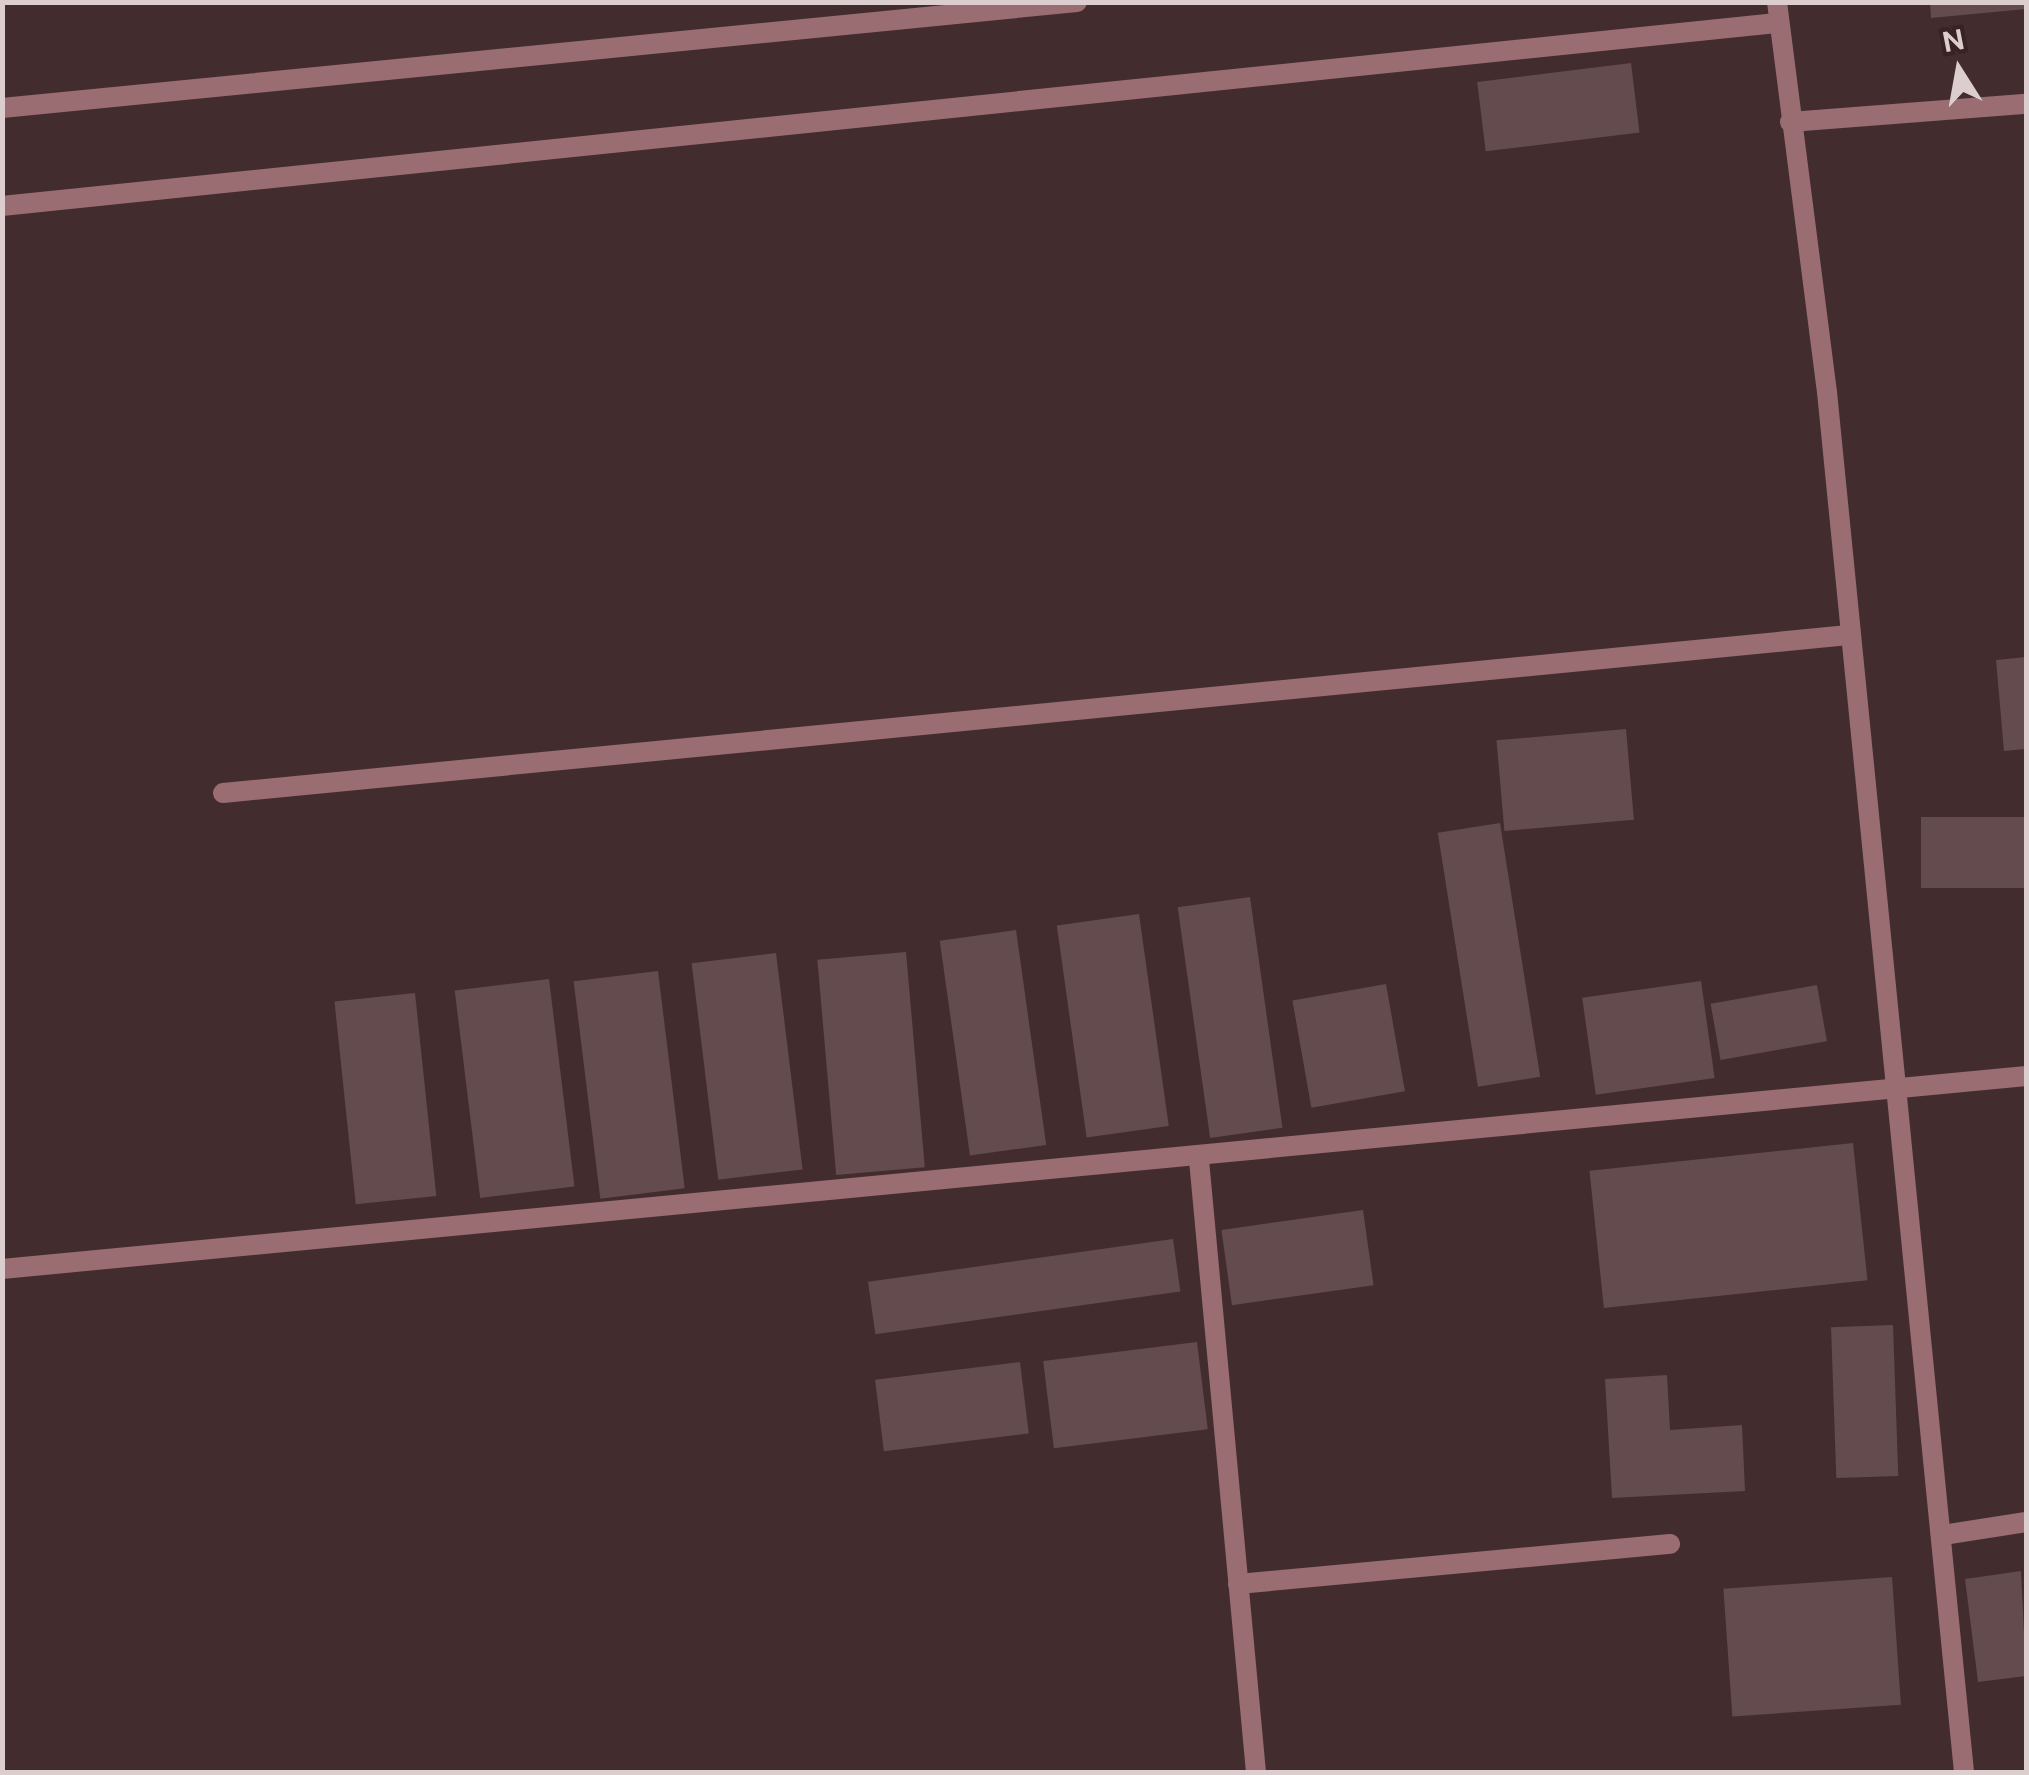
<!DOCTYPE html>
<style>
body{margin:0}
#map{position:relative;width:2029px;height:1775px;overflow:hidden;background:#432c2e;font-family:"Public Sans",sans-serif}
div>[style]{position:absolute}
.building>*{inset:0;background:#644b4d;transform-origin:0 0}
.lane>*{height:20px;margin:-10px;padding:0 10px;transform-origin:10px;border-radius:10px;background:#996d71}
.street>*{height:20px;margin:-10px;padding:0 10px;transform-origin:10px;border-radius:10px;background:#996d71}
span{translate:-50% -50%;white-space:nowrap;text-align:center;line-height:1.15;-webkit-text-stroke:8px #382224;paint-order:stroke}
.frame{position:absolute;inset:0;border:5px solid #dccdce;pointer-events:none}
.north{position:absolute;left:1909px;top:20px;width:100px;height:100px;-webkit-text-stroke:8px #382224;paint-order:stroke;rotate:349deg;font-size:28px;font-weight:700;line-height:40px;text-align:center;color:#dccdce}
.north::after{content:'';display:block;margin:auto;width:35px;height:45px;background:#dccdce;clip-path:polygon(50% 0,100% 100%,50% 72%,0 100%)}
</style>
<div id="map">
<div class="building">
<div style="clip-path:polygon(1930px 2px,2026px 2px,2026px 9px,1931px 18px)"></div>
<div style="left:1631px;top:63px;width:70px;height:155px;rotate:83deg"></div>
<div style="clip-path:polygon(2026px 657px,2026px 749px,2004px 751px,1996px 660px)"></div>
<div style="left:1626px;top:729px;width:91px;height:130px;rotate:85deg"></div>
<div style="left:2026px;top:817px;width:71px;height:105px;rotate:90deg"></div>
<div style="left:1500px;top:823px;width:257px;height:63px;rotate:81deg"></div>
<div style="left:1250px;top:897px;width:233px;height:73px;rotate:82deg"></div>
<div style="left:1139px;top:914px;width:214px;height:83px;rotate:82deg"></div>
<div style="left:1016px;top:930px;width:217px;height:77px;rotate:82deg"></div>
<div style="left:906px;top:952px;width:216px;height:89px;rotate:85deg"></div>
<div style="left:776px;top:953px;width:218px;height:85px;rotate:83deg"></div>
<div style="left:658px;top:971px;width:219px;height:85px;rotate:83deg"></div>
<div style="left:549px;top:979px;width:209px;height:95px;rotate:83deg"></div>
<div style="left:1701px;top:981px;width:98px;height:120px;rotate:82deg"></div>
<div style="left:1386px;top:984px;width:109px;height:95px;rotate:80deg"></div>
<div style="left:1817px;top:985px;width:57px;height:108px;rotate:80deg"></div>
<div style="left:415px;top:993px;width:204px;height:81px;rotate:84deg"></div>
<div style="left:1853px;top:1143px;width:138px;height:265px;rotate:84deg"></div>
<div style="left:1363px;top:1210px;width:76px;height:143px;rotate:82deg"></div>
<div style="left:1173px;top:1239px;width:53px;height:308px;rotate:82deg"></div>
<div style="left:1893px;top:1325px;width:151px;height:62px;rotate:88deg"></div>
<div style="left:1197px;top:1342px;width:88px;height:155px;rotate:83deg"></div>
<div style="left:1020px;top:1362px;width:72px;height:146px;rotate:83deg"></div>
<div style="clip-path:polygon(1667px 1375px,1670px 1430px,1742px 1425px,1745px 1491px,1612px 1498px,1605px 1379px)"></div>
<div style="clip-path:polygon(2021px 1571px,2026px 1676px,1978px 1682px,1965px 1579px)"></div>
<div style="left:1892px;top:1577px;width:128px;height:169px;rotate:86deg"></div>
</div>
<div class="lane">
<div style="left:1199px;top:1160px;width:615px;rotate:84.68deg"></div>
<div style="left:2px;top:1269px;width:1907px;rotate:-5.45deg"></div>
<div style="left:1238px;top:1584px;width:434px;rotate:-5.3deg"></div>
</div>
<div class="street">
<div style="left:1777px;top:2px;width:393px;rotate:82.7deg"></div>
<div style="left:1827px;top:392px;width:1387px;rotate:84.33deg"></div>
<div style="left:2px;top:108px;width:1080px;rotate:-5.63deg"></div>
<div style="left:1790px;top:122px;width:237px;rotate:-4.4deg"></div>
<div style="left:2px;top:206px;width:1784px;rotate:-5.89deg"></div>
<div style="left:223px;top:793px;width:1633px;rotate:-5.55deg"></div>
<div style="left:1900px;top:1088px;width:127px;rotate:-5.4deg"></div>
<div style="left:1943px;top:1535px;width:84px;rotate:-8.9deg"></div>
</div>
<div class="frame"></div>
<div class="north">N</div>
</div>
